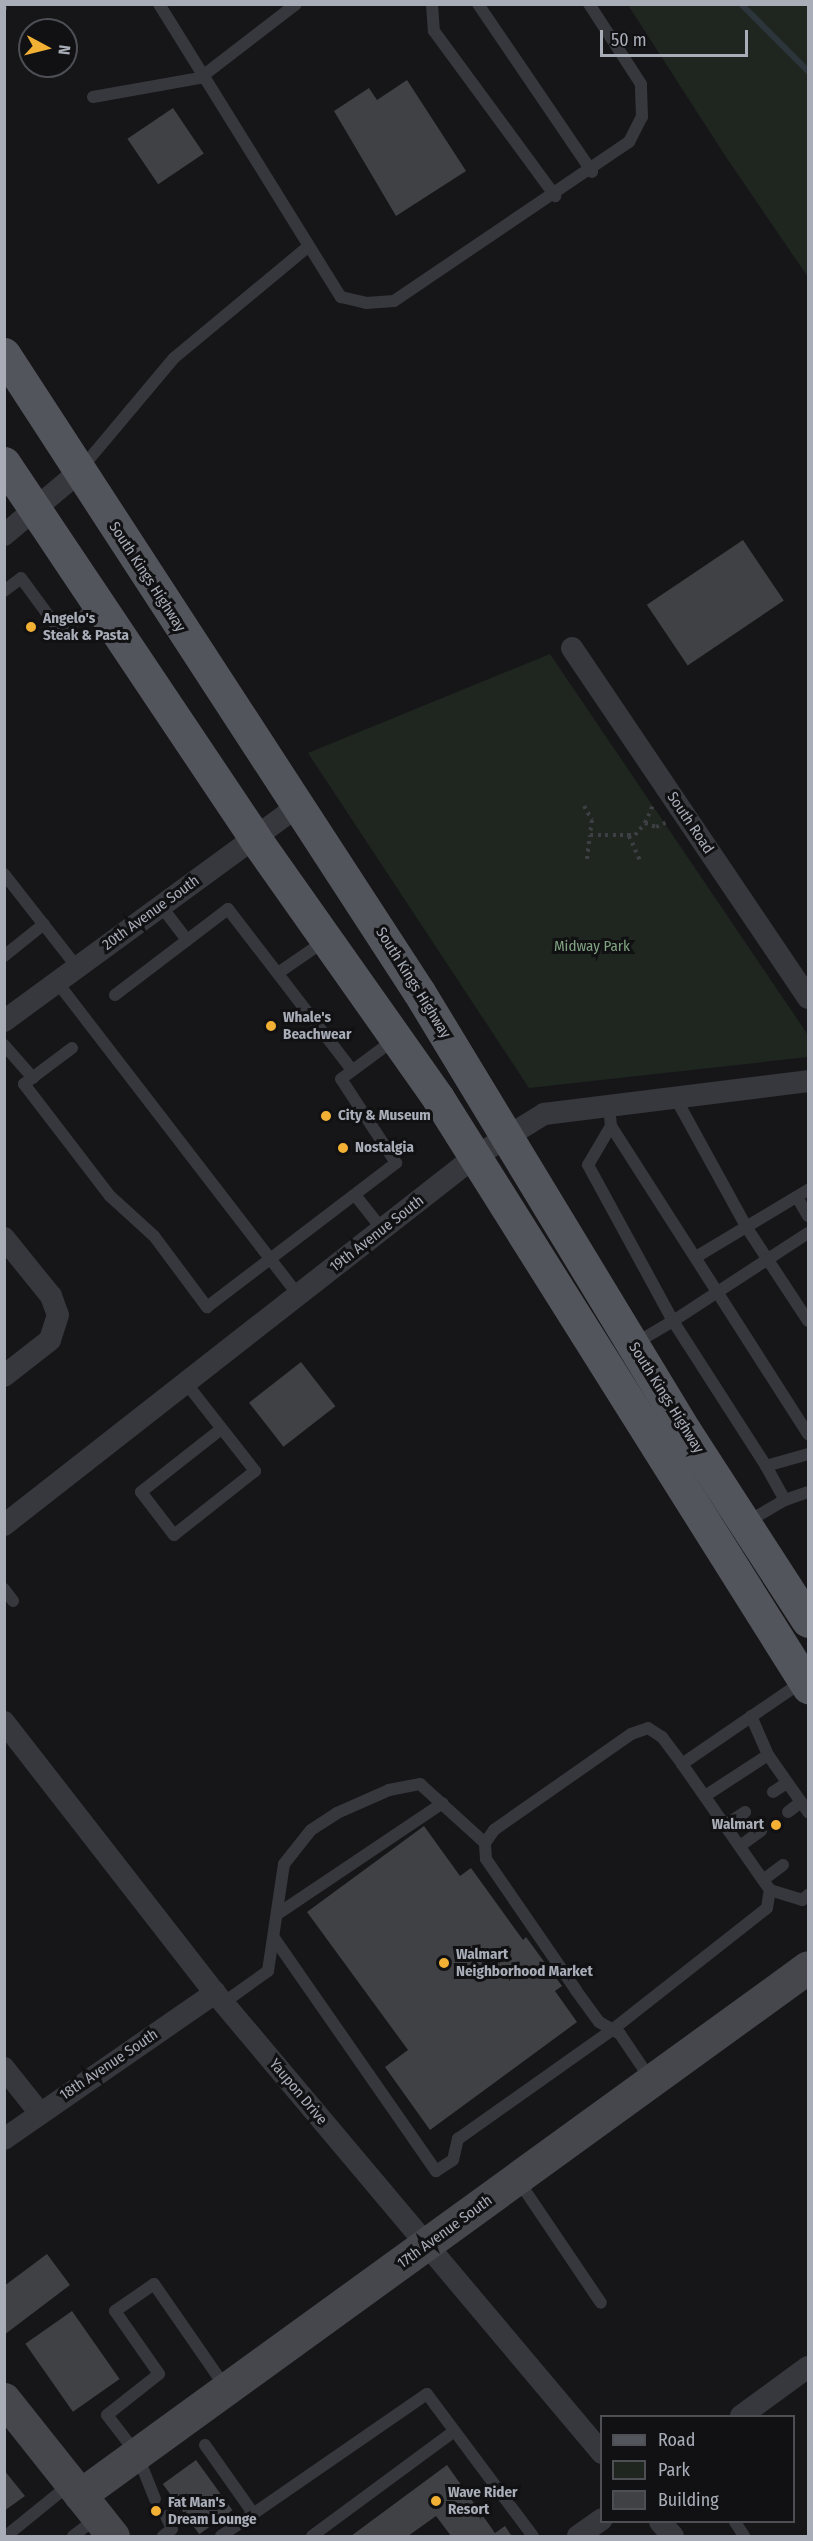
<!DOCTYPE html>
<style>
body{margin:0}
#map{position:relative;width:813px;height:2541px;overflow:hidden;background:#161618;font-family:"Fira Sans Condensed",sans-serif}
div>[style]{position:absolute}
.green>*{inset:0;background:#1e261f}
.stream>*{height:6px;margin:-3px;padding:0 3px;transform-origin:3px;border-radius:3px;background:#2c353c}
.building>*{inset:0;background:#404145;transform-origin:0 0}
.path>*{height:4px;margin-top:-2px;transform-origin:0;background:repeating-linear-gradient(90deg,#3d3f44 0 3px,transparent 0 7.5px)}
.lane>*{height:12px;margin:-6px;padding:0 6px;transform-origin:6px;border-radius:6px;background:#37383d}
.street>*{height:22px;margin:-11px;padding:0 11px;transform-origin:11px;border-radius:11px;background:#37383d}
.secondary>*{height:33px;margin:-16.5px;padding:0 16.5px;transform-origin:16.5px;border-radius:16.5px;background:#45474d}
.primary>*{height:33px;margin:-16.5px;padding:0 16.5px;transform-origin:16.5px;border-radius:16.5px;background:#53555c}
.dots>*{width:16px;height:16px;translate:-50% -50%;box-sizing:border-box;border:3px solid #111113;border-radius:50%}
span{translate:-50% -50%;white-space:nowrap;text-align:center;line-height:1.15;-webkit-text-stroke:6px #111113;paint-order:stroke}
.street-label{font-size:15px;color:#a8adb8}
.poi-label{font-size:15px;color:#a8adb8;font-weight:700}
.left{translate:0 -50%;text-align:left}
.right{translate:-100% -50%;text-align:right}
.park-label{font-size:15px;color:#7fa381}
.frame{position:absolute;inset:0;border:6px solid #a8adb8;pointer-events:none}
.legend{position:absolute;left:600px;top:2415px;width:195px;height:108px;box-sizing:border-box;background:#111113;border:2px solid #4d4f55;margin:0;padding:8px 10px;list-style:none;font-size:18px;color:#a8adb8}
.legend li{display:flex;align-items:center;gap:12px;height:30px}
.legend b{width:30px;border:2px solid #4d4f55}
.north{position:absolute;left:18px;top:18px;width:60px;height:60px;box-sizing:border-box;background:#111113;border:2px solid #4d4f55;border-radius:50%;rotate:97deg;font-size:16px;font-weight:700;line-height:24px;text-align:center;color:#a8adb8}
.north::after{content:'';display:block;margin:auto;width:21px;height:27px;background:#f2b134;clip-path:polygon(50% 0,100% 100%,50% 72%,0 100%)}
.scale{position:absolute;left:600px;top:30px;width:148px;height:27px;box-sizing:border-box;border:3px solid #a8adb8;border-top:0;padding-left:8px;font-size:18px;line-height:21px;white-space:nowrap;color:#a8adb8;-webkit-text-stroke:4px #111113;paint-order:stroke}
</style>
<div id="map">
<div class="green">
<div style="clip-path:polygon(628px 5px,808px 5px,808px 277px,726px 157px)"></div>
<div style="clip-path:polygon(550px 654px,808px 1035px,808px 1057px,529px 1088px,308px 753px)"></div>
</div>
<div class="stream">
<div style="left:741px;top:4px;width:95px;rotate:45deg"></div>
</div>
<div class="building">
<div style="clip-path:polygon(407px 80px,466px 171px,396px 216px,334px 111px,369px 88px,377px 100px)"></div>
<div style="left:173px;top:108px;width:55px;height:55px;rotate:56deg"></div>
<div style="left:743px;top:540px;width:73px;height:116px;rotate:56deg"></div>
<div style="left:301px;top:1362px;width:56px;height:66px;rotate:52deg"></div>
<div style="clip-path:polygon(424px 1826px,460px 1876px,471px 1868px,523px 1940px,526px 1937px,562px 1986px,555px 1991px,577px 2022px,430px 2130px,385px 2067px,408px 2050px,307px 1912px)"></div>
<div style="clip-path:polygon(47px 2254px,70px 2285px,4px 2335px,4px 2286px)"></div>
<div style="left:72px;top:2311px;width:83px;height:57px;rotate:55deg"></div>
<div style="left:196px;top:2460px;width:62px;height:41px;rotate:54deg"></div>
<div style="clip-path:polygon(447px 2465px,495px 2533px,505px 2526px,511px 2535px,451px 2536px,436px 2516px,408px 2536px,351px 2536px)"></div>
<div style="clip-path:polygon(4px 2470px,25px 2496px,4px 2511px)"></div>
</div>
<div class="path">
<div style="left:4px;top:9px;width:9px;rotate:-36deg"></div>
<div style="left:584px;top:806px;width:16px;rotate:60deg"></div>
<div style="left:592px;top:820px;width:15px;rotate:98deg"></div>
<div style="left:645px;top:823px;width:20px;rotate:-66deg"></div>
<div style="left:629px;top:836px;width:27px;rotate:66deg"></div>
<div style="left:587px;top:859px;width:24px;rotate:-83deg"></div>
<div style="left:590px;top:835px;width:45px"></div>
<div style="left:635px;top:835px;width:16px;rotate:-50deg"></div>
<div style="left:645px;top:823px;width:12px;rotate:20deg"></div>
<div style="left:656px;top:827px;width:12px;rotate:-24deg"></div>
</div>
<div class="lane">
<div style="left:159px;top:4px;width:345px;rotate:58.2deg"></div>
<div style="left:341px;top:297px;width:26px;rotate:13deg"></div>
<div style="left:366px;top:303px;width:28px;rotate:-4deg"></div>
<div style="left:394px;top:301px;width:284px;rotate:-34.1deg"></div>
<div style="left:629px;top:142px;width:28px;rotate:-63deg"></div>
<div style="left:642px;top:117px;width:33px;rotate:-92deg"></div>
<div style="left:641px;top:84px;width:95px;rotate:-123deg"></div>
<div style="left:432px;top:4px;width:27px;rotate:86deg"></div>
<div style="left:434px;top:31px;width:205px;rotate:53.7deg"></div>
<div style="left:478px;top:4px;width:203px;rotate:55.8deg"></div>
<div style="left:93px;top:97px;width:109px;rotate:-10.1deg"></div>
<div style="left:200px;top:78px;width:121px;rotate:-37.6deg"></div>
<div style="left:80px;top:470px;width:146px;rotate:-50deg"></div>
<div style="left:174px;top:358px;width:175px;rotate:-39.7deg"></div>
<div style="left:4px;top:591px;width:21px;rotate:-37deg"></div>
<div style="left:21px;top:578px;width:66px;rotate:53.7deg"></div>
<div style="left:60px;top:631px;width:45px;rotate:-33.3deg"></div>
<div style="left:4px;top:874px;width:118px;rotate:51.9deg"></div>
<div style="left:161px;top:906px;width:43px;rotate:52.6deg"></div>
<div style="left:4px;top:956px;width:51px;rotate:-38.7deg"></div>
<div style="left:278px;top:973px;width:58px;rotate:-34.5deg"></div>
<div style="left:57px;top:982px;width:395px;rotate:52.4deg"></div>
<div style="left:115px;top:995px;width:142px;rotate:-37.3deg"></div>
<div style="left:228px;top:909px;width:203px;rotate:52.4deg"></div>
<div style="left:4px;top:1045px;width:44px;rotate:48.7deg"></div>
<div style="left:72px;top:1048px;width:60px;rotate:143.1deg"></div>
<div style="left:24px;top:1084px;width:141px;rotate:52.5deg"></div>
<div style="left:110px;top:1196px;width:59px;rotate:42.3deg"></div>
<div style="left:154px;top:1236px;width:89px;rotate:53.3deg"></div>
<div style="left:207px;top:1307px;width:238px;rotate:-37.3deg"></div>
<div style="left:396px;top:1163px;width:100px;rotate:-123.2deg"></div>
<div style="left:341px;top:1079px;width:67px;rotate:-36.5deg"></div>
<div style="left:675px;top:1097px;width:149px;rotate:61.2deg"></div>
<div style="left:747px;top:1228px;width:111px;rotate:56.7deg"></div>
<div style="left:609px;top:1104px;width:22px;rotate:85deg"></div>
<div style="left:611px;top:1126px;width:45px;rotate:120.5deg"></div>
<div style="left:588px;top:1165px;width:178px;rotate:61.4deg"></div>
<div style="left:673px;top:1321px;width:45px;rotate:149.5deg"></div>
<div style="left:611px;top:1126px;width:366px;rotate:57.4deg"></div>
<div style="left:355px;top:1195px;width:43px;rotate:51.5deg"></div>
<div style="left:797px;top:1197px;width:22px;rotate:60deg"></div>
<div style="left:808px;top:1233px;width:161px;rotate:146.9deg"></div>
<div style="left:673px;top:1321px;width:172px;rotate:57.3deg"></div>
<div style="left:766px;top:1466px;width:44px;rotate:-15.9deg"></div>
<div style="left:696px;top:1257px;width:131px;rotate:-30.9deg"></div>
<div style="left:186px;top:1383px;width:112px;rotate:51.9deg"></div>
<div style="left:255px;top:1471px;width:103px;rotate:141.7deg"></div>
<div style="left:174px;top:1535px;width:54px;rotate:-127.5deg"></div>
<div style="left:141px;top:1492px;width:102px;rotate:-38.2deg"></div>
<div style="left:766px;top:1466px;width:39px;rotate:61deg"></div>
<div style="left:785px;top:1500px;width:24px;rotate:-19deg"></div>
<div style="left:747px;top:1522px;width:44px;rotate:-30.1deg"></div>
<div style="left:4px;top:1589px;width:15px;rotate:53deg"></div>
<div style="left:751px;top:1716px;width:43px;rotate:66.4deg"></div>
<div style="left:768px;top:1755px;width:70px;rotate:54.9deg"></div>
<div style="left:773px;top:1792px;width:17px;rotate:-33deg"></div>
<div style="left:705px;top:1796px;width:75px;rotate:-33.1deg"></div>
<div style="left:788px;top:1812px;width:16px;rotate:-38deg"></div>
<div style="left:725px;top:1825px;width:24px;rotate:-33deg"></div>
<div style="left:740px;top:1846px;width:26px;rotate:-36deg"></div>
<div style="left:763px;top:1880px;width:25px;rotate:-37deg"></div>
<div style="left:770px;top:1890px;width:34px;rotate:17deg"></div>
<div style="left:802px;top:1900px;width:8px;rotate:-40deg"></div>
<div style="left:279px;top:1913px;width:197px;rotate:-33.9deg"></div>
<div style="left:274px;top:1938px;width:284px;rotate:55.2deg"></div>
<div style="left:436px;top:2171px;width:20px;rotate:-33deg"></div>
<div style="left:453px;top:2160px;width:22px;rotate:-77deg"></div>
<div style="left:458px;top:2139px;width:189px;rotate:-35.3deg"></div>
<div style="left:612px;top:2030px;width:197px;rotate:-38.2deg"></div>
<div style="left:767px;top:1908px;width:18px;rotate:-81deg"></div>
<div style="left:770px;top:1890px;width:154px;rotate:-124.9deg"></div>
<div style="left:223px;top:2003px;width:55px;rotate:-35.4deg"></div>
<div style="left:268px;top:1971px;width:108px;rotate:-81.5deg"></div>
<div style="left:284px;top:1864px;width:43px;rotate:-51.5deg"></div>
<div style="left:311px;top:1830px;width:31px;rotate:-33deg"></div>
<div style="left:337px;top:1813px;width:57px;rotate:-23.9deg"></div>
<div style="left:389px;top:1790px;width:32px;rotate:-11deg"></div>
<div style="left:420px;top:1784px;width:88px;rotate:42.2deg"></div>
<div style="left:651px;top:2080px;width:55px;rotate:-124deg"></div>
<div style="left:620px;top:2034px;width:24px;rotate:-150deg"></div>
<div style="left:599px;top:2022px;width:39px;rotate:-126deg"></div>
<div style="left:576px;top:1990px;width:159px;rotate:-124.5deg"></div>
<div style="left:486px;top:1859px;width:16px;rotate:-94deg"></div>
<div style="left:485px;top:1843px;width:16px;rotate:-55deg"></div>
<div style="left:494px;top:1830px;width:167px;rotate:-35deg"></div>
<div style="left:631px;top:1734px;width:18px;rotate:-19deg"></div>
<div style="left:648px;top:1728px;width:17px;rotate:33deg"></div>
<div style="left:662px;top:1737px;width:34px;rotate:53deg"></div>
<div style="left:682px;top:1764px;width:147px;rotate:-34.4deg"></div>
<div style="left:518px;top:2180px;width:148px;rotate:56deg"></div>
<div style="left:205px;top:2445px;width:83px;rotate:54.8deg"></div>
<div style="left:155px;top:2499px;width:48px;rotate:-111.8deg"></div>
<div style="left:137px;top:2454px;width:49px;rotate:-127.6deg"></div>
<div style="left:107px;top:2415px;width:66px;rotate:-38.3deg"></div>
<div style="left:159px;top:2374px;width:77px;rotate:-124.9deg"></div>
<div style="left:115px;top:2311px;width:47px;rotate:-34.7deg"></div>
<div style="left:154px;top:2284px;width:126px;rotate:55.3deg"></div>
<div style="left:735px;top:2522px;width:17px;rotate:57deg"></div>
<div style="left:6px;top:2536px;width:82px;rotate:-39.1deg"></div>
<div style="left:73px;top:2536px;width:30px;rotate:-37deg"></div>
<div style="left:163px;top:2536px;width:11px;rotate:-38deg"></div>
<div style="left:172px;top:2529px;width:14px;rotate:-115deg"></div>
<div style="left:221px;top:2536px;width:250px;rotate:-34.6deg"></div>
<div style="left:427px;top:2394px;width:177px;rotate:53.3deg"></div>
<div style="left:312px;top:2536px;width:175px;rotate:-36.4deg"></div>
</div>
<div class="street">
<div style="left:4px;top:535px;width:99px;rotate:-40.1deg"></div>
<div style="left:572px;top:648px;width:422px;rotate:56deg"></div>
<div style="left:4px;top:1021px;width:366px;rotate:-36.2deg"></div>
<div style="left:4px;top:1238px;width:75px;rotate:51deg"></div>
<div style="left:51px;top:1296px;width:20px;rotate:70deg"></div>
<div style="left:58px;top:1315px;width:26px;rotate:108deg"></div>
<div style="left:50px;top:1340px;width:58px;rotate:142deg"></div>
<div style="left:4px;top:1525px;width:596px;rotate:-38.04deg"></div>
<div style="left:473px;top:1158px;width:84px;rotate:-31.8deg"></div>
<div style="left:544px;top:1114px;width:266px;rotate:-7.1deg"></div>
<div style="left:4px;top:1722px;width:343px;rotate:52.1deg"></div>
<div style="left:215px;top:1993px;width:601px;rotate:49.93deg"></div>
<div style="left:4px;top:2068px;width:56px;rotate:51.5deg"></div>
<div style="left:4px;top:2139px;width:257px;rotate:-34.7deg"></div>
<div style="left:741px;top:2416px;width:83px;rotate:-36.2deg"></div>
<div style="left:660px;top:2522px;width:19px;rotate:47deg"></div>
<div style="left:578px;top:2536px;width:29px;rotate:-35deg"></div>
</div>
<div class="secondary">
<div style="left:4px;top:2399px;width:175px;rotate:51.5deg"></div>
<div style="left:80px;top:2495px;width:899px;rotate:-35.95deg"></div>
</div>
<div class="primary">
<div style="left:4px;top:354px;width:761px;rotate:56.96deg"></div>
<div style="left:419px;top:992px;width:513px;rotate:58.79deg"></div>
<div style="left:685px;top:1431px;width:226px;rotate:57.1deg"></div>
<div style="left:4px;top:463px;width:450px;rotate:56.2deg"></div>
<div style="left:254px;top:837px;width:319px;rotate:54.8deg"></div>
<div style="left:438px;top:1098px;width:696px;rotate:57.86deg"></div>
</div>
<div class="dots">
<div style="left:31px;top:627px;background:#f2b134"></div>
<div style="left:271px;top:1026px;background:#f2b134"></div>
<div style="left:326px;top:1116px;background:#f2b134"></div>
<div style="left:343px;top:1148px;background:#f2b134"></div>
<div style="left:776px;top:1825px;background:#f2b134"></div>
<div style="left:444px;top:1963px;background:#f2b134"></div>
<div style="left:436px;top:2501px;background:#f2b134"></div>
<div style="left:156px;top:2511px;background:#f2b134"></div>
</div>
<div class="street-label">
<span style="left:147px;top:577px;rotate:57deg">South Kings Highway</span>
<span style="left:690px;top:823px;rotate:56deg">South Road</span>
<span style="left:151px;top:913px;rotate:-36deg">20th Avenue South</span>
<span style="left:413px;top:983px;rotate:58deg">South Kings Highway</span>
<span style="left:377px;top:1234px;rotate:-38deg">19th Avenue South</span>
<span style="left:666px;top:1398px;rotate:58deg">South Kings Highway</span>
<span style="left:109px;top:2065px;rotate:-34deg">18th Avenue South</span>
<span style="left:298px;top:2092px;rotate:50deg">Yaupon Drive</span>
<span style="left:445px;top:2232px;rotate:-36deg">17th Avenue South</span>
</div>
<div class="poi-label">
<span class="left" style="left:43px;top:627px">Angelo's<br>Steak &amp; Pasta</span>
<span class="left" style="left:283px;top:1026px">Whale's<br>Beachwear</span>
<span class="left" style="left:338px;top:1116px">City &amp; Museum</span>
<span class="left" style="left:355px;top:1148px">Nostalgia</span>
<span class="right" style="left:764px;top:1825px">Walmart</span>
<span class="left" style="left:456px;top:1963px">Walmart<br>Neighborhood Market</span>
<span class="left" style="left:448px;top:2501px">Wave Rider<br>Resort</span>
<span class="left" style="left:168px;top:2511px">Fat Man's<br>Dream Lounge</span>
</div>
<div class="park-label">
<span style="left:592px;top:947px">Midway Park</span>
</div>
<div class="frame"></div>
<ul class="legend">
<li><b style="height:8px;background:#53555c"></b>Road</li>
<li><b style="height:16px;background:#1e261f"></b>Park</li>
<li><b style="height:16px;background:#404145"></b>Building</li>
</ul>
<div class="north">N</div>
<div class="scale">50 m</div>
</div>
